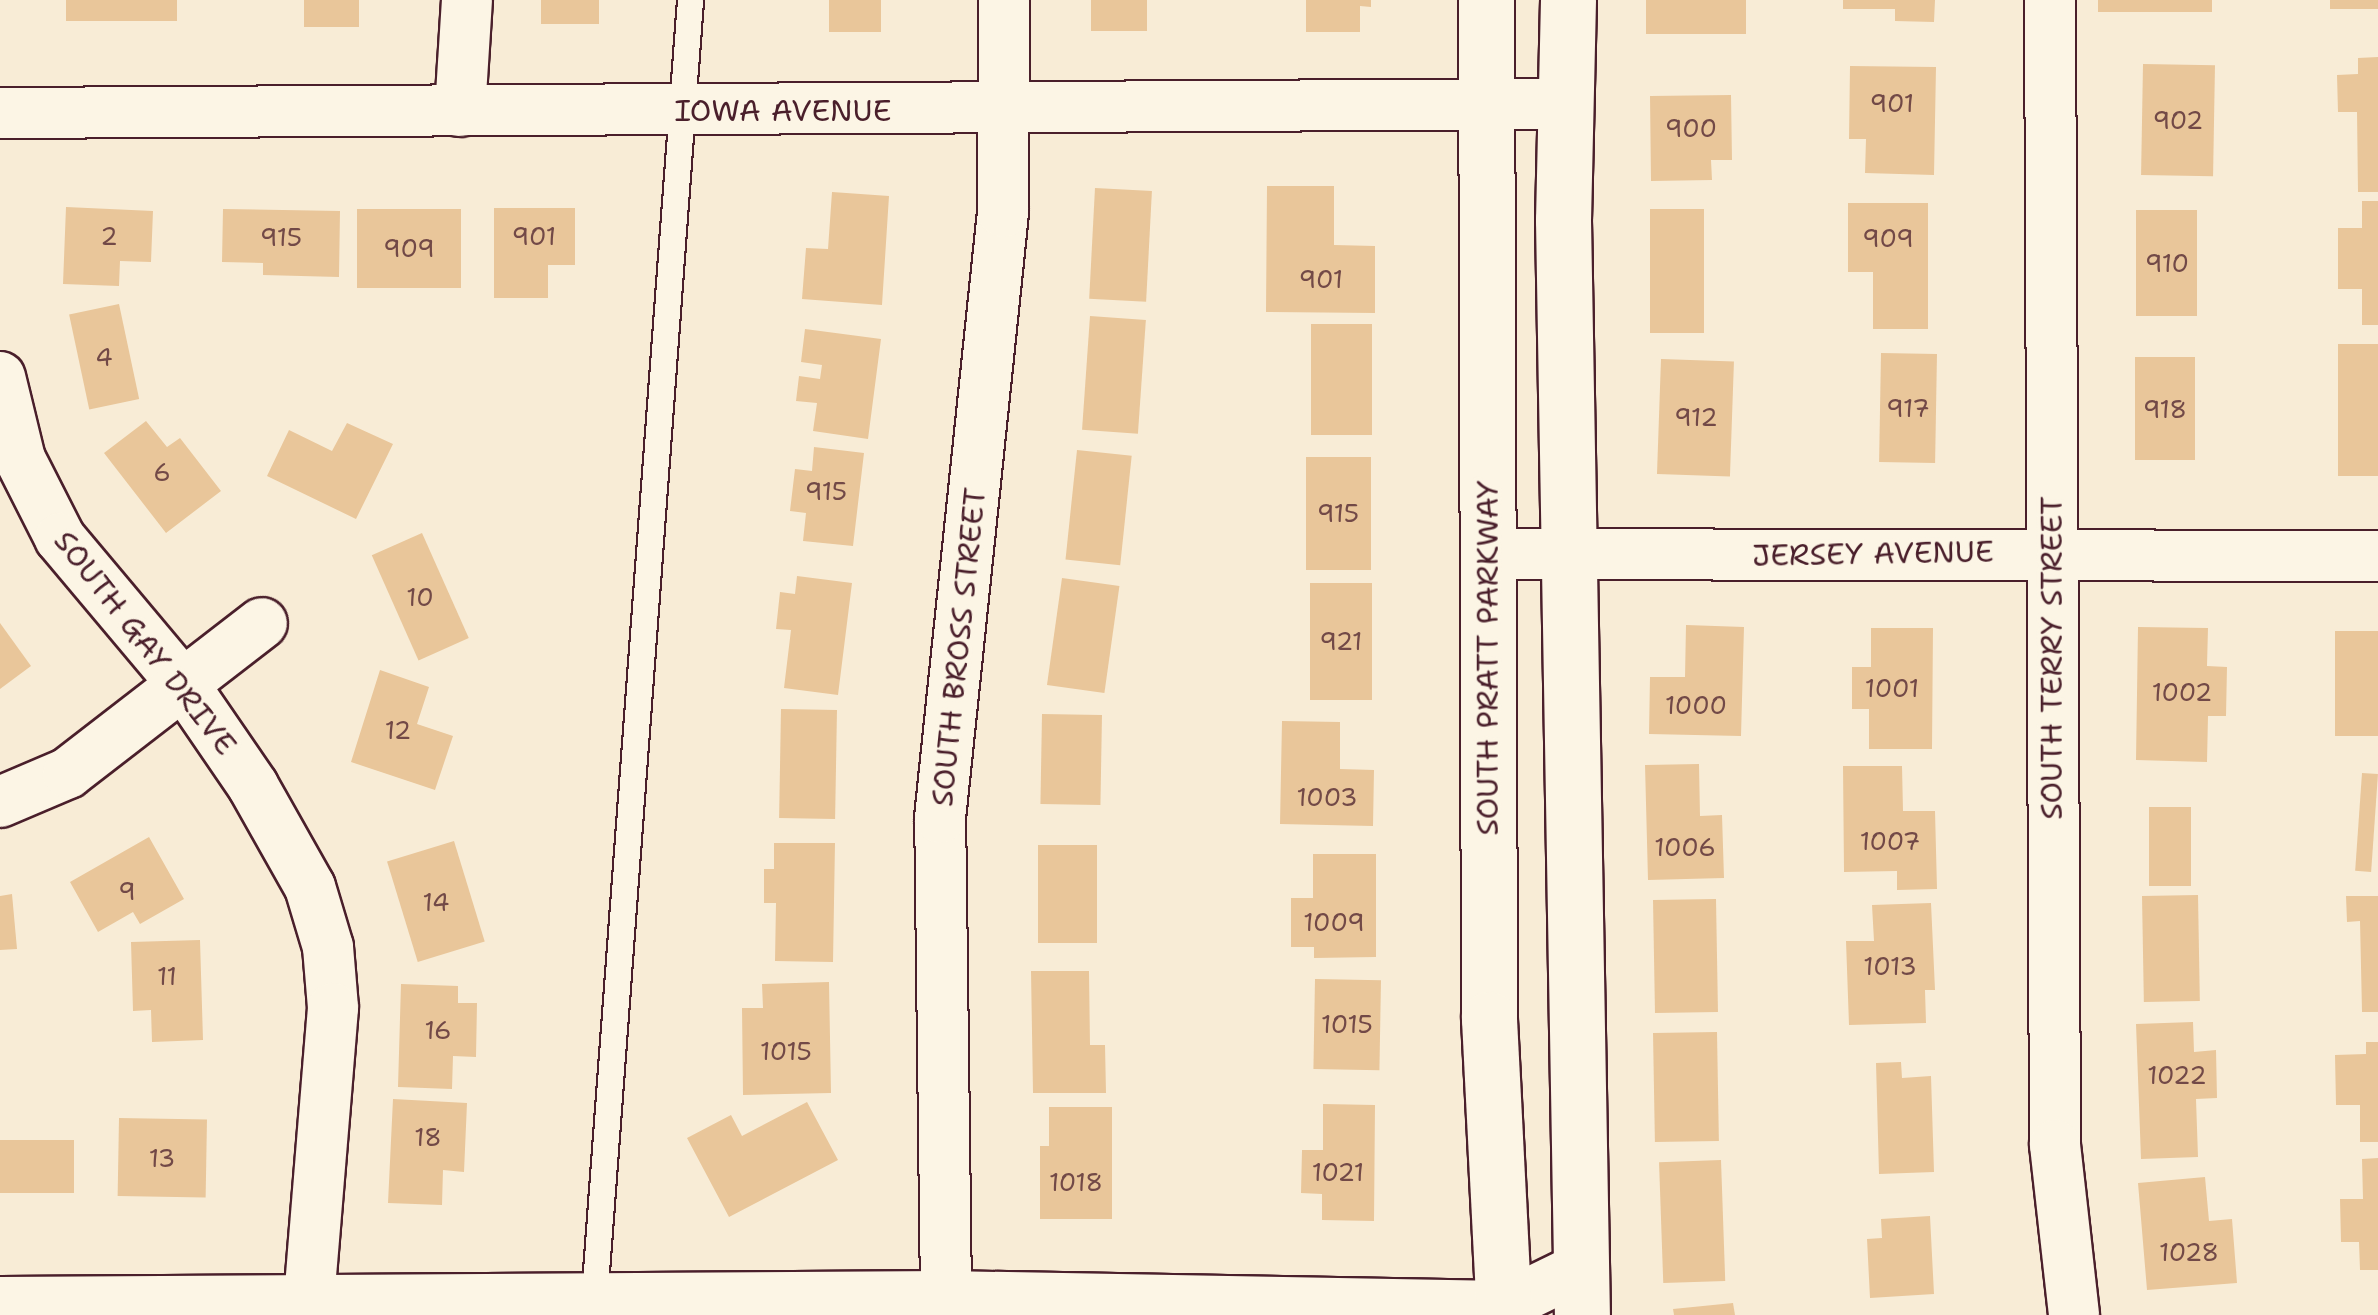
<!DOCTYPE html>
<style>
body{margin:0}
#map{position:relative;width:2378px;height:1315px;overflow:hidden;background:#f8ecd6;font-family:"Shantell Sans",sans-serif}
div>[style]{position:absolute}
.building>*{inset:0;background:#e9c69a;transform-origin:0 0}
.roads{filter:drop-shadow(2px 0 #4a1f2b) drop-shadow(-2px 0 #4a1f2b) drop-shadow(0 2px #4a1f2b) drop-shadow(0 -2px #4a1f2b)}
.service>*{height:25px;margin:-12.5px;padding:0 12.5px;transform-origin:12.5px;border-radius:12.5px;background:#fcf5e5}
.minor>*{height:50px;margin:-25px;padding:0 25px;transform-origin:25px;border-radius:25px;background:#fcf5e5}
.tertiary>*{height:55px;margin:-27.5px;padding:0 27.5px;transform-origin:27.5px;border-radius:27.5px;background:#fcf5e5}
span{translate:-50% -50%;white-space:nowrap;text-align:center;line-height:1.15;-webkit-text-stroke:8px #fcf5e5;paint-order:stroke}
.number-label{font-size:25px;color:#724947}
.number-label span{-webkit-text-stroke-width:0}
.street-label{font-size:30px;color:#4a1f2b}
</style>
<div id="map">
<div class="building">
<div style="left:66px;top:0;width:111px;height:21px"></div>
<div style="left:304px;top:0;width:55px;height:27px"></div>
<div style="left:541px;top:0;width:58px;height:24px"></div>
<div style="left:829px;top:0;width:52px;height:32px"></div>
<div style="left:1091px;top:0;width:56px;height:31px"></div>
<div style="clip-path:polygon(1306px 0,1371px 0,1371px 7px,1360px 6px,1360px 32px,1306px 32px)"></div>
<div style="left:1646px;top:0;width:100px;height:34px"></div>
<div style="clip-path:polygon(1843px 0,1935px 0,1934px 22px,1895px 21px,1895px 9px,1843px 9px)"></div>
<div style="left:2098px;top:0;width:114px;height:12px"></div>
<div style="left:2330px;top:0;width:48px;height:9px"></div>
<div style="clip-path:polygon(2378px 57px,2378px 192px,2358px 192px,2357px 112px,2338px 112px,2337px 75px,2358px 74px,2358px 58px)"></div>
<div style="left:2143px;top:64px;width:72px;height:111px;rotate:1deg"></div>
<div style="clip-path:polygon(1850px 66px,1936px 67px,1934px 175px,1865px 173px,1866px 139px,1849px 139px)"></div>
<div style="clip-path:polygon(1731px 95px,1732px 160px,1711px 160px,1712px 180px,1651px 181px,1650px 96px)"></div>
<div style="clip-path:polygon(1267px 186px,1334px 186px,1334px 245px,1375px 246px,1375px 313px,1266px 312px)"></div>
<div style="left:1095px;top:188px;width:57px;height:111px;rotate:3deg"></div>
<div style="clip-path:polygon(832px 192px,889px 196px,882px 305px,802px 299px,806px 248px,828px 249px)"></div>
<div style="clip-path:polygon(2362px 201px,2378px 201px,2378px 325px,2362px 325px,2362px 289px,2338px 289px,2338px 228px,2362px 228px)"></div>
<div style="clip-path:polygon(1848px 203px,1928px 203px,1928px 329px,1873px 329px,1873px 272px,1848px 272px)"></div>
<div style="clip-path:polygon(66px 207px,153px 211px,151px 262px,120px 261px,119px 286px,63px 284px)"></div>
<div style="clip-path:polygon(494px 208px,575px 208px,575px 265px,548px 265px,548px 298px,494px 298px)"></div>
<div style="clip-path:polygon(223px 209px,340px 211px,339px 277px,263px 275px,263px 263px,222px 262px)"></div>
<div style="left:357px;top:209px;width:104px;height:79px"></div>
<div style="left:1650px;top:209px;width:54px;height:124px"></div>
<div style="left:2136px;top:210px;width:61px;height:106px"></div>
<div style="left:119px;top:304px;width:97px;height:51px;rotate:78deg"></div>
<div style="left:1090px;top:316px;width:56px;height:114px;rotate:4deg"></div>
<div style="left:1311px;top:324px;width:61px;height:111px"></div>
<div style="clip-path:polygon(805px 329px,881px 339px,868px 439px,813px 431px,817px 403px,796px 401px,799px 376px,820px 379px,822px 365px,801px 362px)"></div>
<div style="left:2378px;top:344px;width:132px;height:40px;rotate:90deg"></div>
<div style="left:1881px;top:353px;width:56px;height:109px;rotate:1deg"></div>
<div style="left:2135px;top:357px;width:60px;height:103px"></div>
<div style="left:1661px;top:359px;width:73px;height:115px;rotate:2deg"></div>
<div style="clip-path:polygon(146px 421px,167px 447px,180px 438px,221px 491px,166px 533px,104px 453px)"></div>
<div style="clip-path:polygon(347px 423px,393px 444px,356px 519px,267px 476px,289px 430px,332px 451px)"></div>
<div style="clip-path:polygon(814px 447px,864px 453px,853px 546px,803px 541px,806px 513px,790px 511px,795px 469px,812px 471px)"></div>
<div style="left:1077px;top:450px;width:55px;height:110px;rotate:6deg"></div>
<div style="left:1306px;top:457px;width:65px;height:113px"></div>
<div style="left:422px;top:533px;width:115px;height:55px;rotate:66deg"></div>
<div style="clip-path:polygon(797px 576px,852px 583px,838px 695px,784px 688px,791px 630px,776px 629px,780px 592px,795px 594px)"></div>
<div style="left:1062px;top:578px;width:58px;height:108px;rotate:8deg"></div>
<div style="left:1310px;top:583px;width:62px;height:117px"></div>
<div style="clip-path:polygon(0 623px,31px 666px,0 689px)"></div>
<div style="clip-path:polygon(1686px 625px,1744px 627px,1741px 736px,1649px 734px,1650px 677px,1685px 677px)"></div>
<div style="clip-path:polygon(2138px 627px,2208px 628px,2207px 666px,2227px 667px,2226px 716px,2208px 716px,2207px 762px,2136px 760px)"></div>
<div style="clip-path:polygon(1871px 628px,1933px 628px,1932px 749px,1869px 749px,1869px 709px,1852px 709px,1852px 667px,1871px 667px)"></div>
<div style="left:2335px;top:631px;width:43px;height:105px"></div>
<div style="clip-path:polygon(380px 670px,429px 687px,417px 724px,453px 736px,435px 790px,351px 762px)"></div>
<div style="left:781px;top:709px;width:56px;height:109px;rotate:1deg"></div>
<div style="left:1042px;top:714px;width:60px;height:90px;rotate:1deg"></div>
<div style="clip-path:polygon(1282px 721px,1340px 722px,1340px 769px,1374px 770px,1373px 826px,1280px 824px)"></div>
<div style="clip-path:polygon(1699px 764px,1700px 816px,1722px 815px,1724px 878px,1648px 880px,1645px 765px)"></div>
<div style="clip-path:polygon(1843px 766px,1902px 766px,1903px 811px,1935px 811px,1937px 889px,1897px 890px,1897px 871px,1844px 872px)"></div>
<div style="left:2362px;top:773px;width:16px;height:98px;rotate:4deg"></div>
<div style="left:2149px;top:807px;width:42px;height:79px"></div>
<div style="clip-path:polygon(149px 837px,184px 899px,140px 924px,133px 912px,98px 932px,70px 882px)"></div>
<div style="left:454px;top:841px;width:105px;height:70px;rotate:73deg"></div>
<div style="clip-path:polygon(774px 843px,835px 843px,833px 962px,775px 961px,776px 903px,764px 903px,764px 869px,774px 869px)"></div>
<div style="left:1038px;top:845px;width:59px;height:98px"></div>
<div style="clip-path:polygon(1313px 854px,1376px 854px,1376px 957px,1314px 958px,1314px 947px,1291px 947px,1291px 898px,1313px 898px)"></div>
<div style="clip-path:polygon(12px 894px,17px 949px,0 950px,0 896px)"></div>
<div style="left:2198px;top:895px;width:106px;height:56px;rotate:89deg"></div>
<div style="clip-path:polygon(2346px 896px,2378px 896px,2378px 1012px,2362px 1012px,2360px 921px,2347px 922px)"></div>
<div style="left:1716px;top:899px;width:113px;height:63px;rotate:89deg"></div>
<div style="clip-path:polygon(1931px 903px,1935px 990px,1925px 990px,1926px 1023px,1849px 1025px,1846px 941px,1874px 941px,1872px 905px)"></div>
<div style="clip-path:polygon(200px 940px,203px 1040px,152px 1042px,151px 1010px,133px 1011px,131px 942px)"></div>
<div style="clip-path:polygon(1031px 971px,1089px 971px,1090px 1045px,1105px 1045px,1106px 1093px,1033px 1093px)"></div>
<div style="left:1315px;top:979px;width:66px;height:90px;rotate:1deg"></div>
<div style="clip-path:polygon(829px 982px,831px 1093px,743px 1095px,742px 1008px,763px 1008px,762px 984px)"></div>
<div style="clip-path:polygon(401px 984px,458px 986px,458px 1003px,477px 1003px,476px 1057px,453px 1056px,452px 1089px,398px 1087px)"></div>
<div style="clip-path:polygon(2193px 1022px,2194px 1052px,2216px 1050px,2217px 1098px,2196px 1099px,2198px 1157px,2141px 1159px,2136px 1024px)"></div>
<div style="left:1717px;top:1032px;width:109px;height:64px;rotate:89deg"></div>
<div style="clip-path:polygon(2366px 1042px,2378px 1042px,2378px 1142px,2360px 1142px,2360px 1105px,2336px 1105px,2335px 1055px,2366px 1054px)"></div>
<div style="clip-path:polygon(1901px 1062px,1902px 1078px,1931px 1076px,1934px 1172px,1879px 1174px,1876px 1063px)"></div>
<div style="clip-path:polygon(393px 1099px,467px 1103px,464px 1172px,443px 1170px,442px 1205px,388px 1203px)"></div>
<div style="clip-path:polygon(807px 1102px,838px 1160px,729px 1217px,687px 1138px,731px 1115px,742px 1136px)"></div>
<div style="clip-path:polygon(1323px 1104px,1375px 1105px,1374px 1221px,1322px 1220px,1322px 1194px,1301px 1193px,1302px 1150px,1323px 1150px)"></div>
<div style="clip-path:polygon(1049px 1107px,1112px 1107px,1112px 1219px,1040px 1219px,1040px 1146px,1049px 1146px)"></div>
<div style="left:119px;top:1118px;width:88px;height:78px;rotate:1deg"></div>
<div style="left:74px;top:1140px;width:53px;height:74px;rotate:90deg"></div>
<div style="clip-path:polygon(2378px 1158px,2378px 1270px,2360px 1270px,2359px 1242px,2341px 1242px,2340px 1199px,2363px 1199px,2362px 1159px)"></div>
<div style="left:1721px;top:1160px;width:121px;height:62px;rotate:88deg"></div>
<div style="clip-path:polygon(2205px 1177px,2209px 1221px,2232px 1219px,2237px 1283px,2147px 1290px,2138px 1183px)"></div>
<div style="clip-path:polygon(1930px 1216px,1934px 1294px,1870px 1298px,1867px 1239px,1882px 1238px,1881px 1219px)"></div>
<div style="clip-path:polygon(1733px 1303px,1735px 1315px,1674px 1315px,1673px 1309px)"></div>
</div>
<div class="roads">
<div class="service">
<div style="left:594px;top:1298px;width:1302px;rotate:-85.77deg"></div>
</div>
<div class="minor">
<div style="left:2050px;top:0;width:1145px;rotate:89.75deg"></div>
<div style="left:2055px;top:1145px;width:171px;rotate:83.6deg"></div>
<div style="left:460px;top:111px;width:111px;rotate:-86.4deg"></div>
<div style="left:0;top:113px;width:1566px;rotate:-0.33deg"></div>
<div style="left:0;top:377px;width:84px;rotate:76.3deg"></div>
<div style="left:20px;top:459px;width:89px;rotate:63.1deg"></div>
<div style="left:60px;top:538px;width:196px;rotate:50deg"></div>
<div style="left:186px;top:688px;width:119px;rotate:55.6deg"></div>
<div style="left:253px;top:786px;width:116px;rotate:60.6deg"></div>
<div style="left:310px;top:887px;width:63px;rotate:73.3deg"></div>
<div style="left:328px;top:947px;width:61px;rotate:85.3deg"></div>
<div style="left:333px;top:1008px;width:308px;rotate:94.7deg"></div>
<div style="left:1489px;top:554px;width:889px;rotate:0.13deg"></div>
<div style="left:0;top:802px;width:74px;rotate:-23.1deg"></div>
<div style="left:68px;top:773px;width:245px;rotate:-37.7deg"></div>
<div style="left:946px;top:1296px;width:478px;rotate:-90.7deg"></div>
<div style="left:940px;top:818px;width:609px;rotate:-84.06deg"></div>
<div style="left:1003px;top:212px;width:212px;rotate:-89.7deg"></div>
<div style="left:0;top:1302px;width:946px;rotate:-0.36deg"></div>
<div style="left:946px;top:1296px;width:557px;rotate:1.03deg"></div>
<div style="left:1503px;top:1306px;width:85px;rotate:-26deg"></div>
</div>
<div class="tertiary">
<div style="left:1486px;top:0;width:1019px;rotate:89.83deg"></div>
<div style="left:1489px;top:1019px;width:296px;rotate:87.1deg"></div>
<div style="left:1568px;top:0;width:220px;rotate:91.3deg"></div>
<div style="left:1563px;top:220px;width:1095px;rotate:89.01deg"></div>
</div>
</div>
<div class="number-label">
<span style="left:1892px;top:103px">901</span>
<span style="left:2178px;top:120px">902</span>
<span style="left:1691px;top:128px">900</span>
<span style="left:109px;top:236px">2</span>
<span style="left:534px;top:236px">901</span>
<span style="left:281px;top:237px">915</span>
<span style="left:1888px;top:238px">909</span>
<span style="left:409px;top:248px">909</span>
<span style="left:2167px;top:263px">910</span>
<span style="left:1321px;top:279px">901</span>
<span style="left:104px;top:357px">4</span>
<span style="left:1908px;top:408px">917</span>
<span style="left:2165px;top:409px">918</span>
<span style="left:1696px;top:417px">912</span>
<span style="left:162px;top:472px">6</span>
<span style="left:826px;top:491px">915</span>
<span style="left:1338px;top:513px">915</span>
<span style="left:420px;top:597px">10</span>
<span style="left:1341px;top:641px">921</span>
<span style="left:1892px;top:688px">1001</span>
<span style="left:2182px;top:692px">1002</span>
<span style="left:1696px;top:705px">1000</span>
<span style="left:398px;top:730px">12</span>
<span style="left:1327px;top:797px">1003</span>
<span style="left:1890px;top:841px">1007</span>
<span style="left:1685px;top:847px">1006</span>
<span style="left:127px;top:891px">9</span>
<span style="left:436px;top:902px">14</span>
<span style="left:1334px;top:922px">1009</span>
<span style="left:1890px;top:966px">1013</span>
<span style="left:167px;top:976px">11</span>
<span style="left:1347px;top:1024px">1015</span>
<span style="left:438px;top:1030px">16</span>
<span style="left:786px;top:1051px">1015</span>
<span style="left:2177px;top:1075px">1022</span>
<span style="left:428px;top:1137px">18</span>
<span style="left:162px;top:1158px">13</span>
<span style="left:1338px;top:1172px">1021</span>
<span style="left:1076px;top:1182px">1018</span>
<span style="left:2189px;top:1252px">1028</span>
</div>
<div class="street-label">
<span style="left:783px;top:111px">IOWA AVENUE</span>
<span style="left:1873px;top:554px;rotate:-1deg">JERSEY AVENUE</span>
<span style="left:145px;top:643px;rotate:52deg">SOUTH GAY DRIVE</span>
<span style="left:959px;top:647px;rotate:-84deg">SOUTH BROSS STREET</span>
<span style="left:1488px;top:658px;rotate:-90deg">SOUTH PRATT PARKWAY</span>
<span style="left:2052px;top:658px;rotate:-90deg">SOUTH TERRY STREET</span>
</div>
</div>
